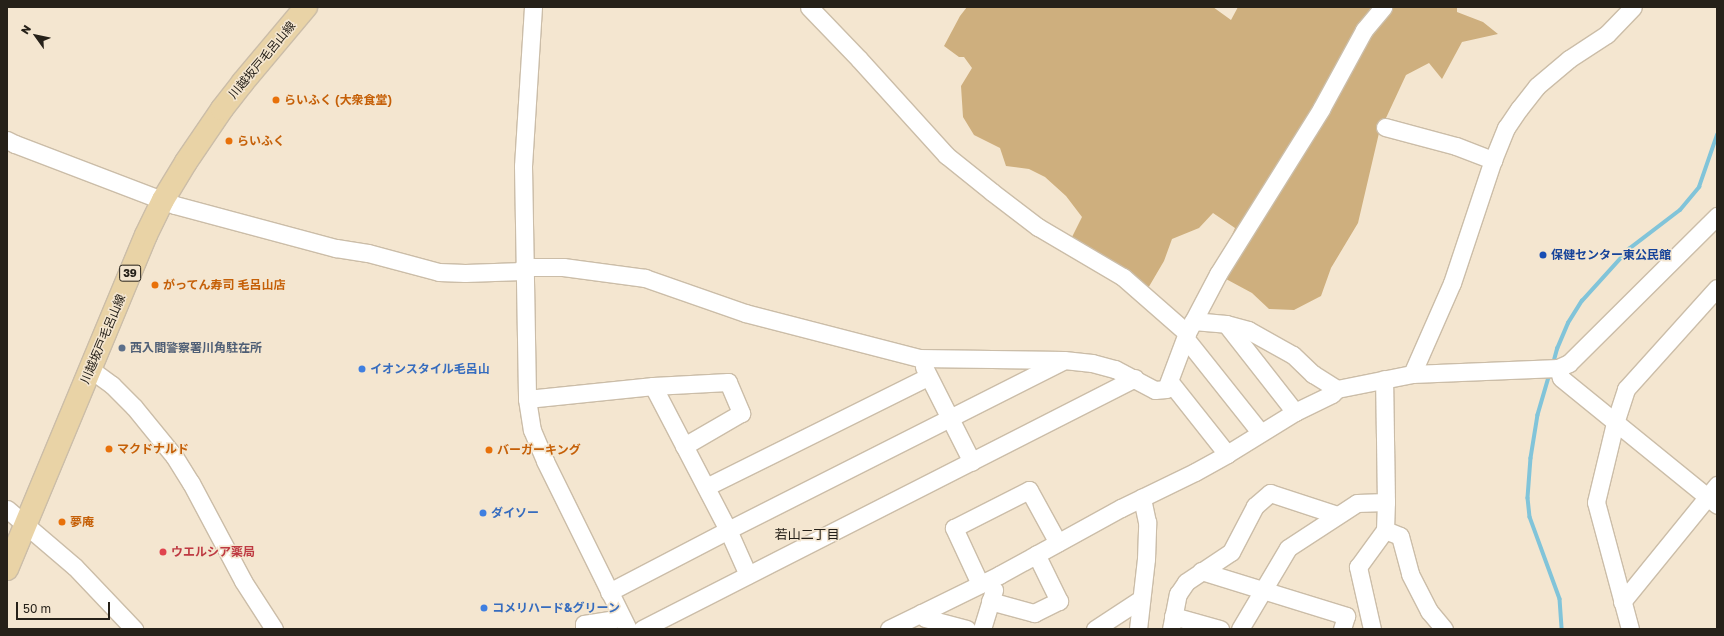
<!DOCTYPE html>
<meta charset="utf-8">
<style>
body{margin:0}
#map{position:relative;width:1724px;height:636px;overflow:hidden;background:#f4e6d0;font-family:"Golos Text","Noto Sans JP",sans-serif}
div>[style]{position:absolute}
.forest>*{inset:0;background:#ceaf7e}
.stream>*{height:3.5px;margin:-1.75px;padding:0 1.75px;transform-origin:1.75px;border-radius:1.75px;background:#81c4d9}
.roads{filter:drop-shadow(1px 0 #cbbda8) drop-shadow(-1px 0 #cbbda8) drop-shadow(0 1px #cbbda8) drop-shadow(0 -1px #cbbda8)}
.minor>*{height:17px;margin:-8.5px;padding:0 8.5px;transform-origin:8.5px;border-radius:8.5px;background:#fff}
.major>*{height:22px;margin:-11px;padding:0 11px;transform-origin:11px;border-radius:11px;background:#e9d3a6}
.dots>*{width:11px;height:11px;translate:-50% -50%;box-sizing:border-box;border:2px solid #f4e6d0;border-radius:50%}
span{translate:-50% -50%;white-space:nowrap;text-align:center;line-height:1.15;-webkit-text-stroke:3px #f4e6d0;paint-order:stroke}
.shield-label span{padding:1px 3px;background:#f4e6d0;border:1px solid;border-radius:3px;-webkit-text-stroke-width:0}
.shield-label{font-size:11px;color:#262119;font-weight:700}
.street-label{font-size:12px;color:#262119}
.food-label{font-size:12px;color:#c56008;font-weight:700}
.left{translate:0 -50%;text-align:left}
.transit-label{font-size:12px;color:#164399;font-weight:700}
.service-label{font-size:12px;color:#4e5e75;font-weight:700}
.shop-label{font-size:12px;color:#366cbe;font-weight:700}
.health-label{font-size:12px;color:#be3a42;font-weight:700}
.neighbourhood-label{font-size:13px;color:#262119}
.frame{position:absolute;inset:0;border:8px solid #262119;pointer-events:none}
.north{position:absolute;left:16px;top:16px;width:40px;height:40px;-webkit-text-stroke:3px #f4e6d0;paint-order:stroke;rotate:303deg;font-size:11px;font-weight:700;line-height:16px;text-align:center;color:#262119}
.north::after{content:'';display:block;margin:auto;width:14px;height:18px;background:#262119;clip-path:polygon(50% 0,100% 100%,50% 72%,0 100%)}
.scale{position:absolute;left:16px;top:602px;width:94px;height:18px;box-sizing:border-box;border:2px solid #262119;border-top:0;padding-left:5px;font-size:12px;line-height:14px;white-space:nowrap;color:#262119;-webkit-text-stroke:3px #f4e6d0;paint-order:stroke}
</style>
<div id="map">
<div class="forest">
<div style="clip-path:polygon(967px 7px,1213px 7px,1231px 20px,1238px 7px,1457px 7px,1457px 12px,1483px 22px,1498px 34px,1462px 42px,1442px 79px,1429px 63px,1406px 75px,1379px 133px,1358px 223px,1331px 268px,1321px 296px,1294px 310px,1269px 309px,1252px 293px,1226px 279px,1224px 253px,1235px 228px,1213px 213px,1199px 228px,1172px 239px,1164px 261px,1147px 290px,1071px 239px,1082px 217px,1066px 196px,1045px 177px,1029px 169px,1006px 166px,1000px 148px,974px 135px,963px 117px,961px 86px,972px 68px,964px 57px,959px 57px,944px 46px,960px 16px)"></div>
</div>
<div class="stream">
<div style="left:1553px;top:364px;width:16px;rotate:-75deg"></div>
<div style="left:1557px;top:349px;width:28px;rotate:-67deg"></div>
<div style="left:1568px;top:323px;width:26px;rotate:-58deg"></div>
<div style="left:1582px;top:301px;width:70px;rotate:-47.9deg"></div>
<div style="left:1629px;top:249px;width:64px;rotate:-37.4deg"></div>
<div style="left:1680px;top:210px;width:30px;rotate:-50deg"></div>
<div style="left:1699px;top:187px;width:55px;rotate:-70.9deg"></div>
<div style="left:1550px;top:374px;width:43px;rotate:106.3deg"></div>
<div style="left:1538px;top:415px;width:44px;rotate:99.2deg"></div>
<div style="left:1531px;top:458px;width:40px;rotate:94.3deg"></div>
<div style="left:1528px;top:498px;width:19px;rotate:84deg"></div>
<div style="left:1530px;top:517px;width:87px;rotate:69.9deg"></div>
<div style="left:1560px;top:599px;width:30px;rotate:86deg"></div>
</div>
<div class="roads">
<div class="minor">
<div style="left:533px;top:7px;width:159px;rotate:93.6deg"></div>
<div style="left:523px;top:166px;width:233px;rotate:89deg"></div>
<div style="left:527px;top:399px;width:31px;rotate:81deg"></div>
<div style="left:532px;top:430px;width:34px;rotate:67deg"></div>
<div style="left:545px;top:461px;width:187px;rotate:63.7deg"></div>
<div style="left:809px;top:7px;width:72px;rotate:46.1deg"></div>
<div style="left:859px;top:59px;width:130px;rotate:47.8deg"></div>
<div style="left:946px;top:155px;width:59px;rotate:38.8deg"></div>
<div style="left:992px;top:192px;width:58px;rotate:37.3deg"></div>
<div style="left:1038px;top:227px;width:99px;rotate:30.5deg"></div>
<div style="left:1123px;top:277px;width:85px;rotate:41.2deg"></div>
<div style="left:1385px;top:127px;width:73px;rotate:15deg"></div>
<div style="left:1456px;top:146px;width:40px;rotate:21deg"></div>
<div style="left:7px;top:140px;width:9px;rotate:27deg"></div>
<div style="left:15px;top:144px;width:171px;rotate:20.9deg"></div>
<div style="left:175px;top:205px;width:167px;rotate:15deg"></div>
<div style="left:336px;top:248px;width:32px;rotate:9deg"></div>
<div style="left:368px;top:253px;width:73px;rotate:15deg"></div>
<div style="left:439px;top:272px;width:26px;rotate:2deg"></div>
<div style="left:465px;top:273px;width:58px;rotate:-2deg"></div>
<div style="left:523px;top:267px;width:40px"></div>
<div style="left:563px;top:267px;width:83px;rotate:7.6deg"></div>
<div style="left:645px;top:278px;width:106px;rotate:19.3deg"></div>
<div style="left:745px;top:313px;width:180px;rotate:14.5deg"></div>
<div style="left:919px;top:358px;width:145px;rotate:0.8deg"></div>
<div style="left:1064px;top:360px;width:28px;rotate:6deg"></div>
<div style="left:1092px;top:363px;width:24px;rotate:15deg"></div>
<div style="left:1115px;top:369px;width:45px;rotate:27.7deg"></div>
<div style="left:1155px;top:390px;width:11px;rotate:-5deg"></div>
<div style="left:1166px;top:389px;width:60px;rotate:-69.4deg"></div>
<div style="left:1187px;top:333px;width:67px;rotate:-62.3deg"></div>
<div style="left:1218px;top:274px;width:195px;rotate:-58deg"></div>
<div style="left:1321px;top:109px;width:90px;rotate:-61.4deg"></div>
<div style="left:1364px;top:30px;width:30px;rotate:-50deg"></div>
<div style="left:1193px;top:321px;width:33px;rotate:5deg"></div>
<div style="left:1226px;top:324px;width:23px;rotate:15deg"></div>
<div style="left:1248px;top:330px;width:51px;rotate:29.1deg"></div>
<div style="left:1293px;top:355px;width:28px;rotate:44deg"></div>
<div style="left:1313px;top:374px;width:28px;rotate:32deg"></div>
<div style="left:1226px;top:324px;width:112px;rotate:51.9deg"></div>
<div style="left:1186px;top:339px;width:119px;rotate:51.5deg"></div>
<div style="left:924px;top:367px;width:106px;rotate:63.2deg"></div>
<div style="left:1558px;top:368px;width:10px;rotate:73deg"></div>
<div style="left:1561px;top:378px;width:201px;rotate:39.1deg"></div>
<div style="left:90px;top:369px;width:27px;rotate:36deg"></div>
<div style="left:112px;top:385px;width:31px;rotate:45deg"></div>
<div style="left:134px;top:407px;width:63px;rotate:50.8deg"></div>
<div style="left:174px;top:456px;width:32px;rotate:58deg"></div>
<div style="left:191px;top:483px;width:111px;rotate:62deg"></div>
<div style="left:243px;top:581px;width:57px;rotate:57.1deg"></div>
<div style="left:1412px;top:374px;width:99px;rotate:-66.3deg"></div>
<div style="left:1452px;top:283px;width:130px;rotate:-71.6deg"></div>
<div style="left:1493px;top:160px;width:35px;rotate:-68deg"></div>
<div style="left:1506px;top:128px;width:23px;rotate:-56deg"></div>
<div style="left:1519px;top:109px;width:29px;rotate:-52deg"></div>
<div style="left:1537px;top:86px;width:42px;rotate:-40.2deg"></div>
<div style="left:1569px;top:59px;width:45px;rotate:-33.3deg"></div>
<div style="left:1607px;top:34px;width:37px;rotate:-46deg"></div>
<div style="left:1170px;top:382px;width:92px;rotate:51.6deg"></div>
<div style="left:653px;top:386px;width:162px;rotate:62.5deg"></div>
<div style="left:728px;top:530px;width:49px;rotate:66deg"></div>
<div style="left:527px;top:399px;width:127px;rotate:-5.9deg"></div>
<div style="left:653px;top:386px;width:75px;rotate:-3.1deg"></div>
<div style="left:728px;top:382px;width:34px;rotate:67deg"></div>
<div style="left:741px;top:413px;width:66px;rotate:149.9deg"></div>
<div style="left:706px;top:487px;width:248px;rotate:-26.4deg"></div>
<div style="left:7px;top:509px;width:89px;rotate:40.5deg"></div>
<div style="left:75px;top:567px;width:86px;rotate:46.4deg"></div>
<div style="left:1385px;top:530px;width:16px;rotate:22deg"></div>
<div style="left:1400px;top:536px;width:39px;rotate:75deg"></div>
<div style="left:1410px;top:574px;width:42px;rotate:62.8deg"></div>
<div style="left:1429px;top:611px;width:23px;rotate:50deg"></div>
<div style="left:1201px;top:571px;width:152px;rotate:17.2deg"></div>
<div style="left:1346px;top:616px;width:14px;rotate:107deg"></div>
<div style="left:980px;top:584px;width:62px;rotate:-114.9deg"></div>
<div style="left:954px;top:528px;width:84px;rotate:-26.9deg"></div>
<div style="left:1029px;top:490px;width:60px;rotate:61.3deg"></div>
<div style="left:609px;top:592px;width:134px;rotate:-27.5deg"></div>
<div style="left:728px;top:530px;width:374px;rotate:-26.8deg"></div>
<div style="left:990px;top:601px;width:46px;rotate:15.3deg"></div>
<div style="left:1034px;top:613px;width:28px;rotate:-26deg"></div>
<div style="left:1059px;top:601px;width:52px;rotate:-116.1deg"></div>
<div style="left:1622px;top:602px;width:151px;rotate:-50.9deg"></div>
<div style="left:921px;top:613px;width:6px;rotate:51deg"></div>
<div style="left:925px;top:618px;width:43px;rotate:14.7deg"></div>
<div style="left:1173px;top:616px;width:49px;rotate:15.5deg"></div>
<div style="left:584px;top:629px;width:5px;rotate:-90deg"></div>
<div style="left:584px;top:624px;width:37px;rotate:-9deg"></div>
<div style="left:642px;top:629px;width:553px;rotate:-26.98deg"></div>
<div style="left:889px;top:629px;width:123px;rotate:-26.1deg"></div>
<div style="left:999px;top:575px;width:139px;rotate:-28.8deg"></div>
<div style="left:1121px;top:508px;width:82px;rotate:-25.9deg"></div>
<div style="left:1195px;top:472px;width:37px;rotate:-29deg"></div>
<div style="left:1227px;top:454px;width:80px;rotate:-31.7deg"></div>
<div style="left:1295px;top:412px;width:41px;rotate:-25.9deg"></div>
<div style="left:1332px;top:394px;width:7px;rotate:-45deg"></div>
<div style="left:1337px;top:389px;width:76px;rotate:-11.3deg"></div>
<div style="left:1412px;top:374px;width:146px;rotate:-2.4deg"></div>
<div style="left:1558px;top:368px;width:12px;rotate:-24deg"></div>
<div style="left:1569px;top:363px;width:209px;rotate:-44.8deg"></div>
<div style="left:982px;top:629px;width:41px;rotate:-72.9deg"></div>
<div style="left:1095px;top:629px;width:55px;rotate:-33.1deg"></div>
<div style="left:1138px;top:629px;width:70px;rotate:-83.5deg"></div>
<div style="left:1146px;top:559px;width:37px;rotate:-88deg"></div>
<div style="left:1147px;top:522px;width:25px;rotate:-102deg"></div>
<div style="left:1171px;top:629px;width:36px;rotate:-79deg"></div>
<div style="left:1178px;top:594px;width:14px;rotate:-56deg"></div>
<div style="left:1186px;top:582px;width:54px;rotate:-33.7deg"></div>
<div style="left:1231px;top:552px;width:52px;rotate:-62.4deg"></div>
<div style="left:1255px;top:506px;width:20px;rotate:-41deg"></div>
<div style="left:1270px;top:493px;width:71px;rotate:18.2deg"></div>
<div style="left:1240px;top:629px;width:94px;rotate:-59.3deg"></div>
<div style="left:1288px;top:548px;width:82px;rotate:-33.1deg"></div>
<div style="left:1357px;top:503px;width:29px;rotate:-2deg"></div>
<div style="left:1372px;top:629px;width:64px;rotate:-102.7deg"></div>
<div style="left:1358px;top:567px;width:46px;rotate:-53.9deg"></div>
<div style="left:1385px;top:530px;width:28px;rotate:-88deg"></div>
<div style="left:1386px;top:502px;width:123px;rotate:-90.9deg"></div>
<div style="left:1630px;top:629px;width:131px;rotate:-105deg"></div>
<div style="left:1596px;top:502px;width:81px;rotate:-76.5deg"></div>
<div style="left:1615px;top:423px;width:36px;rotate:-72deg"></div>
<div style="left:1626px;top:389px;width:136px;rotate:-48deg"></div>
</div>
<div class="major">
<div style="left:7px;top:569px;width:362px;rotate:-67.4deg"></div>
<div style="left:146px;top:235px;width:39px;rotate:-64deg"></div>
<div style="left:163px;top:200px;width:44px;rotate:-58.8deg"></div>
<div style="left:186px;top:162px;width:64px;rotate:-55.8deg"></div>
<div style="left:222px;top:109px;width:34px;rotate:-52deg"></div>
<div style="left:243px;top:82px;width:98px;rotate:-50deg"></div>
</div>
</div>
<div class="dots">
<div style="left:276px;top:100px;background:#e8710a"></div>
<div style="left:229px;top:141px;background:#e8710a"></div>
<div style="left:1543px;top:255px;background:#1a4fb4"></div>
<div style="left:155px;top:285px;background:#e8710a"></div>
<div style="left:122px;top:348px;background:#5c6f8a"></div>
<div style="left:362px;top:369px;background:#3f7fe0"></div>
<div style="left:109px;top:449px;background:#e8710a"></div>
<div style="left:489px;top:450px;background:#e8710a"></div>
<div style="left:483px;top:513px;background:#3f7fe0"></div>
<div style="left:62px;top:522px;background:#e8710a"></div>
<div style="left:163px;top:552px;background:#e0444e"></div>
<div style="left:484px;top:608px;background:#3f7fe0"></div>
</div>
<div class="shield-label">
<span style="left:130px;top:273px">39</span>
</div>
<div class="street-label">
<span style="left:262px;top:60px;rotate:-50deg">川越坂戸毛呂山線</span>
<span style="left:103px;top:339px;rotate:-67deg">川越坂戸毛呂山線</span>
</div>
<div class="food-label">
<span class="left" style="left:284px;top:100px">らいふく (大衆食堂)</span>
<span class="left" style="left:237px;top:141px">らいふく</span>
<span class="left" style="left:163px;top:285px">がってん寿司 毛呂山店</span>
<span class="left" style="left:117px;top:449px">マクドナルド</span>
<span class="left" style="left:497px;top:450px">バーガーキング</span>
<span class="left" style="left:70px;top:522px">夢庵</span>
</div>
<div class="transit-label">
<span class="left" style="left:1551px;top:255px">保健センター東公民館</span>
</div>
<div class="service-label">
<span class="left" style="left:130px;top:348px">西入間警察署川角駐在所</span>
</div>
<div class="shop-label">
<span class="left" style="left:370px;top:369px">イオンスタイル毛呂山</span>
<span class="left" style="left:491px;top:513px">ダイソー</span>
<span class="left" style="left:492px;top:608px">コメリハード&amp;グリーン</span>
</div>
<div class="health-label">
<span class="left" style="left:171px;top:552px">ウエルシア薬局</span>
</div>
<div class="neighbourhood-label">
<span style="left:807px;top:534px">若山二丁目</span>
</div>
<div class="frame"></div>
<div class="north">N</div>
<div class="scale">50 m</div>
</div>
